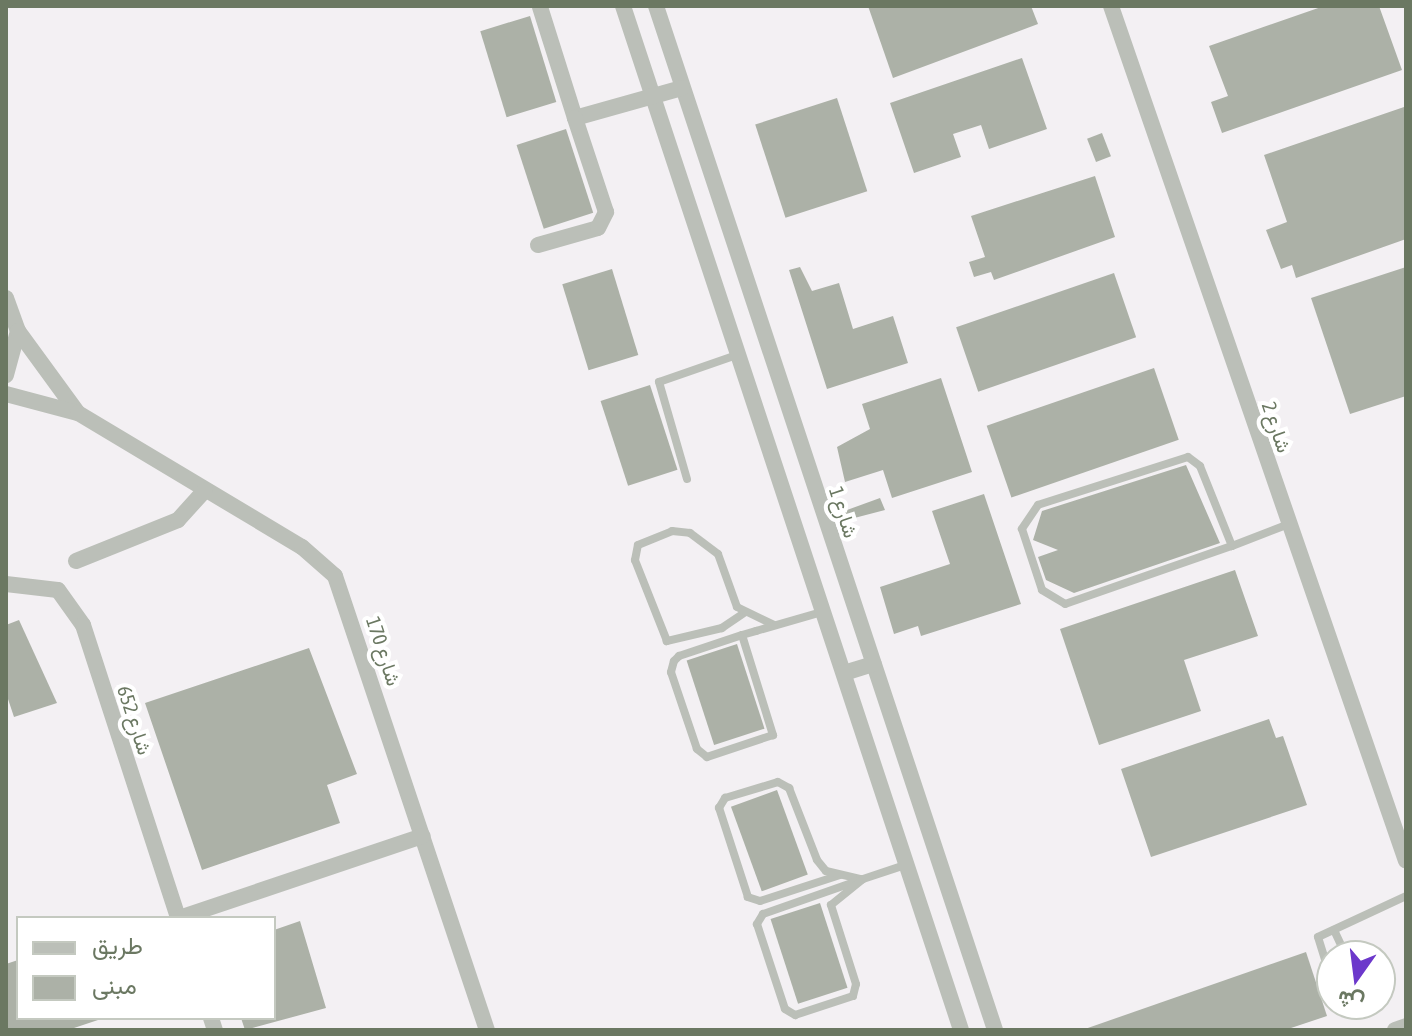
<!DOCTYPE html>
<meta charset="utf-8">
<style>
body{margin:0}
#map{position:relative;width:1412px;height:1036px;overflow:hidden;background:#f3f0f3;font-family:"Asap Condensed",Vazirmatn,sans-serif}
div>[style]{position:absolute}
.building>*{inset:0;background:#acb1a7;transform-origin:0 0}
.lane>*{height:8px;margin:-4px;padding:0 4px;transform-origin:4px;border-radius:4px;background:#bbbfb8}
.street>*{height:16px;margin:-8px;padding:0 8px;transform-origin:8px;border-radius:8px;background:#bbbfb8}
span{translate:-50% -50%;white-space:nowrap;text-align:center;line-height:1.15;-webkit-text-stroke:8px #fff;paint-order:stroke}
.street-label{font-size:20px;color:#6b7862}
.frame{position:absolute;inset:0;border:8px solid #6b7862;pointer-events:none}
.legend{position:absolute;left:16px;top:916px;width:260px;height:104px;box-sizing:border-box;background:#fff;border:2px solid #c4c9c0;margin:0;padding:10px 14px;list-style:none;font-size:24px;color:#6b7862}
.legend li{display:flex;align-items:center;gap:16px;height:40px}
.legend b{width:40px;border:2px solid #c4c9c0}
.north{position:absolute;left:1316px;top:940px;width:80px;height:80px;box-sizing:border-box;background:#fff;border:2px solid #c4c9c0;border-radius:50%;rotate:194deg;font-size:22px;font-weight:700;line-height:32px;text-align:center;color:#6b7862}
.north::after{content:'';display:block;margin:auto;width:28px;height:36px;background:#6c38cb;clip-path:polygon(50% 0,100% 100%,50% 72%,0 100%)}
</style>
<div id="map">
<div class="building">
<div style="clip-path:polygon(868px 6px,1031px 6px,1038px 24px,893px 78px)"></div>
<div style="clip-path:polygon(1324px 6px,1379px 6px,1402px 70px,1222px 133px,1211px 102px,1228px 96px,1209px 46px)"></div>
<div style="left:530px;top:16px;width:90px;height:52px;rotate:73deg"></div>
<div style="clip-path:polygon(1022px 58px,1047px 129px,989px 149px,981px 125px,953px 134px,961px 157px,914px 173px,890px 103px)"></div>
<div style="left:837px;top:98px;width:98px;height:86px;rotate:72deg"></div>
<div style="clip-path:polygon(1404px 107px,1406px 239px,1296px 278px,1292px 265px,1281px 269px,1266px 230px,1287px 222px,1264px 155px)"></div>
<div style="left:566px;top:129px;width:88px;height:52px;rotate:72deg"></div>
<div style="left:1102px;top:133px;width:25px;height:16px;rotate:69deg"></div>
<div style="clip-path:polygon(1095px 176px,1115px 237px,994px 280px,991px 272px,974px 277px,969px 262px,985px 257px,971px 216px)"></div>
<div style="clip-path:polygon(800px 267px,812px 291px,839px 283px,853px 329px,893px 316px,908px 363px,827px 389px,789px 270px)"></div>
<div style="clip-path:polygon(1406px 267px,1406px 396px,1350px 414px,1311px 298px)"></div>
<div style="left:612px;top:269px;width:90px;height:52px;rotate:73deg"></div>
<div style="left:1114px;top:273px;width:68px;height:167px;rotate:71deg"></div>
<div style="left:1154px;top:368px;width:76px;height:177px;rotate:71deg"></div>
<div style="clip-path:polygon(941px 378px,972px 472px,892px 498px,883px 470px,845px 482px,837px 447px,870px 429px,862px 404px)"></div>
<div style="left:650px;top:385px;width:89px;height:52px;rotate:72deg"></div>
<div style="clip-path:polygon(1186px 465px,1220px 543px,1074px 593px,1046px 580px,1038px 557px,1058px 550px,1033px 540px,1042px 511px)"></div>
<div style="clip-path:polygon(984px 494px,1021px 604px,921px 636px,918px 626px,894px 634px,880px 587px,950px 564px,932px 511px)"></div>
<div style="clip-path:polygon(880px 498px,885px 510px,839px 522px,836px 514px)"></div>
<div style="clip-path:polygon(1235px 570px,1258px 636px,1184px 660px,1201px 711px,1099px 745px,1060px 629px)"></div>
<div style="clip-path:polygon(19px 620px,57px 703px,14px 717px,6px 693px,6px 625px)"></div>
<div style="left:737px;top:644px;width:89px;height:53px;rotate:72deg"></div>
<div style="clip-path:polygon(309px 648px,357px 774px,327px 785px,340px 823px,202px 870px,145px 703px)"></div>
<div style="clip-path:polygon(1269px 719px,1276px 738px,1283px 736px,1307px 805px,1151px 857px,1121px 769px)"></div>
<div style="left:777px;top:790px;width:90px;height:49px;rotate:70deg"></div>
<div style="left:820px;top:903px;width:89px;height:52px;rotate:72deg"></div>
<div style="clip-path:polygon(300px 921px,326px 1008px,245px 1030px,241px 1018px,274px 1018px,274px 930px)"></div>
<div style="clip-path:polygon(1306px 952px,1327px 1016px,1285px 1030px,1082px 1030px)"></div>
<div style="clip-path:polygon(18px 960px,18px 1018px,98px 1020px,68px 1030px,6px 1030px,6px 964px)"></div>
</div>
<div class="lane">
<div style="left:687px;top:479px;width:101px;rotate:-106.1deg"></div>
<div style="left:659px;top:382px;width:83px;rotate:-19.1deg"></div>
<div style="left:1232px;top:546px;width:86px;rotate:-111.8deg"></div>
<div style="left:1200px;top:466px;width:15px;rotate:-143deg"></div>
<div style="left:1188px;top:457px;width:157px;rotate:162.3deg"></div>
<div style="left:1038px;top:505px;width:29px;rotate:124deg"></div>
<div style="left:1022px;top:529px;width:64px;rotate:71.8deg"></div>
<div style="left:1042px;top:590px;width:27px;rotate:31deg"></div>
<div style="left:1065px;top:604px;width:177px;rotate:-19.2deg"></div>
<div style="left:1232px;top:546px;width:61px;rotate:-21.1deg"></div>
<div style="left:744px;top:613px;width:27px;rotate:146deg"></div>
<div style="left:722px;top:628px;width:57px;rotate:166.7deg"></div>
<div style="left:667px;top:641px;width:87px;rotate:-111.6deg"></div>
<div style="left:635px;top:560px;width:15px;rotate:-79deg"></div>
<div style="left:638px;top:545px;width:37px;rotate:-22deg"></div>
<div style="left:672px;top:531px;width:18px;rotate:6deg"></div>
<div style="left:690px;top:533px;width:35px;rotate:37deg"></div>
<div style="left:718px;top:554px;width:56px;rotate:70.3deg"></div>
<div style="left:737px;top:607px;width:41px;rotate:25.9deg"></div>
<div style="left:742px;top:635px;width:105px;rotate:72.8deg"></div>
<div style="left:773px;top:735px;width:70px;rotate:161.6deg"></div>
<div style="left:707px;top:757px;width:13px;rotate:-141deg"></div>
<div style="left:697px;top:749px;width:81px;rotate:-108.7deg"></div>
<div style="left:671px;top:672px;width:11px;rotate:-75deg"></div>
<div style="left:674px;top:661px;width:7px;rotate:-45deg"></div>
<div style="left:679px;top:656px;width:66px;rotate:-18.4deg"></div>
<div style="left:742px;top:635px;width:15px;rotate:-16deg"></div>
<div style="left:756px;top:631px;width:69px;rotate:-16.1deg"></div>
<div style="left:840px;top:875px;width:84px;rotate:162deg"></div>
<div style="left:760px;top:901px;width:13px;rotate:-162deg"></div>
<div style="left:748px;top:897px;width:94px;rotate:-108deg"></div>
<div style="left:719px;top:808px;width:12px;rotate:-59deg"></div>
<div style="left:725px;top:798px;width:55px;rotate:-16.8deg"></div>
<div style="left:778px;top:782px;width:13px;rotate:29deg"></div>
<div style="left:789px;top:788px;width:77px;rotate:68.7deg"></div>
<div style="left:817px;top:860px;width:14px;rotate:51deg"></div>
<div style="left:826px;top:871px;width:37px;rotate:13deg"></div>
<div style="left:863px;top:879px;width:106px;rotate:160.7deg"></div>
<div style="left:763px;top:914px;width:12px;rotate:121deg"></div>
<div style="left:757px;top:924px;width:89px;rotate:71.8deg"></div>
<div style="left:785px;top:1009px;width:12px;rotate:31deg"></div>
<div style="left:795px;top:1015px;width:61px;rotate:-18.1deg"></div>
<div style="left:853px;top:996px;width:12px;rotate:-76deg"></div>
<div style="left:856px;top:984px;width:83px;rotate:-107.6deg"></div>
<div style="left:831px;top:905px;width:41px;rotate:-39.1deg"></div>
<div style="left:863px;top:879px;width:44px;rotate:-18.4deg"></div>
<div style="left:1334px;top:930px;width:29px;rotate:65deg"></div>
<div style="left:1332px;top:982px;width:47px;rotate:-107.3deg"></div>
<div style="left:1318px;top:937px;width:97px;rotate:-25deg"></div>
</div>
<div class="street">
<div style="left:623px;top:6px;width:1078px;rotate:71.73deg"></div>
<div style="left:656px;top:6px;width:1079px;rotate:71.68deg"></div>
<div style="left:1111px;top:6px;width:904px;rotate:70.96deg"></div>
<div style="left:540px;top:7px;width:116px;rotate:72.5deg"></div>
<div style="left:575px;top:118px;width:111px;rotate:-15.7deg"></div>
<div style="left:538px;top:245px;width:62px;rotate:-15.8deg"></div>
<div style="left:598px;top:228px;width:18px;rotate:-63deg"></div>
<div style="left:606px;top:212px;width:99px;rotate:-108.3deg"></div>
<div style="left:6px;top:298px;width:35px;rotate:70deg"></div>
<div style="left:18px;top:331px;width:46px;rotate:105.3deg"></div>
<div style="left:18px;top:331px;width:100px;rotate:53.9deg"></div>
<div style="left:6px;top:394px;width:74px;rotate:14.8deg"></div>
<div style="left:78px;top:413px;width:261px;rotate:30.9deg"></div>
<div style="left:302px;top:547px;width:44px;rotate:41.3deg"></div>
<div style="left:335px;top:576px;width:479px;rotate:71.5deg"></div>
<div style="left:76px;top:561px;width:110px;rotate:-21.9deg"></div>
<div style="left:178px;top:520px;width:40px;rotate:-48deg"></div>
<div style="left:6px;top:584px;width:52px;rotate:6.6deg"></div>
<div style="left:58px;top:590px;width:43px;rotate:54.5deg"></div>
<div style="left:83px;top:625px;width:308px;rotate:72deg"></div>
<div style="left:844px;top:673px;width:31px;rotate:-17deg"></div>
<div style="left:179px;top:918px;width:257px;rotate:-18.6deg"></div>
<div style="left:211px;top:1018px;width:13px;rotate:72deg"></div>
<div style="left:1395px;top:1030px;width:12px;rotate:-20deg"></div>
</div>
<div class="street-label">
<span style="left:1277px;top:427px;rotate:71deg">شارع 2</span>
<span style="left:844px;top:512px;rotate:72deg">شارع 1</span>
<span style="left:384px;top:651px;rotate:72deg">شارع 170</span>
<span style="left:135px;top:720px;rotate:72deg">شارع 652</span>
</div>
<div class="frame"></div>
<ul class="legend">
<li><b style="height:10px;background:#bbbfb8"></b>طريق</li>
<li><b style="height:22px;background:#acb1a7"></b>مبنى</li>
</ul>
<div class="north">ش</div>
</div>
